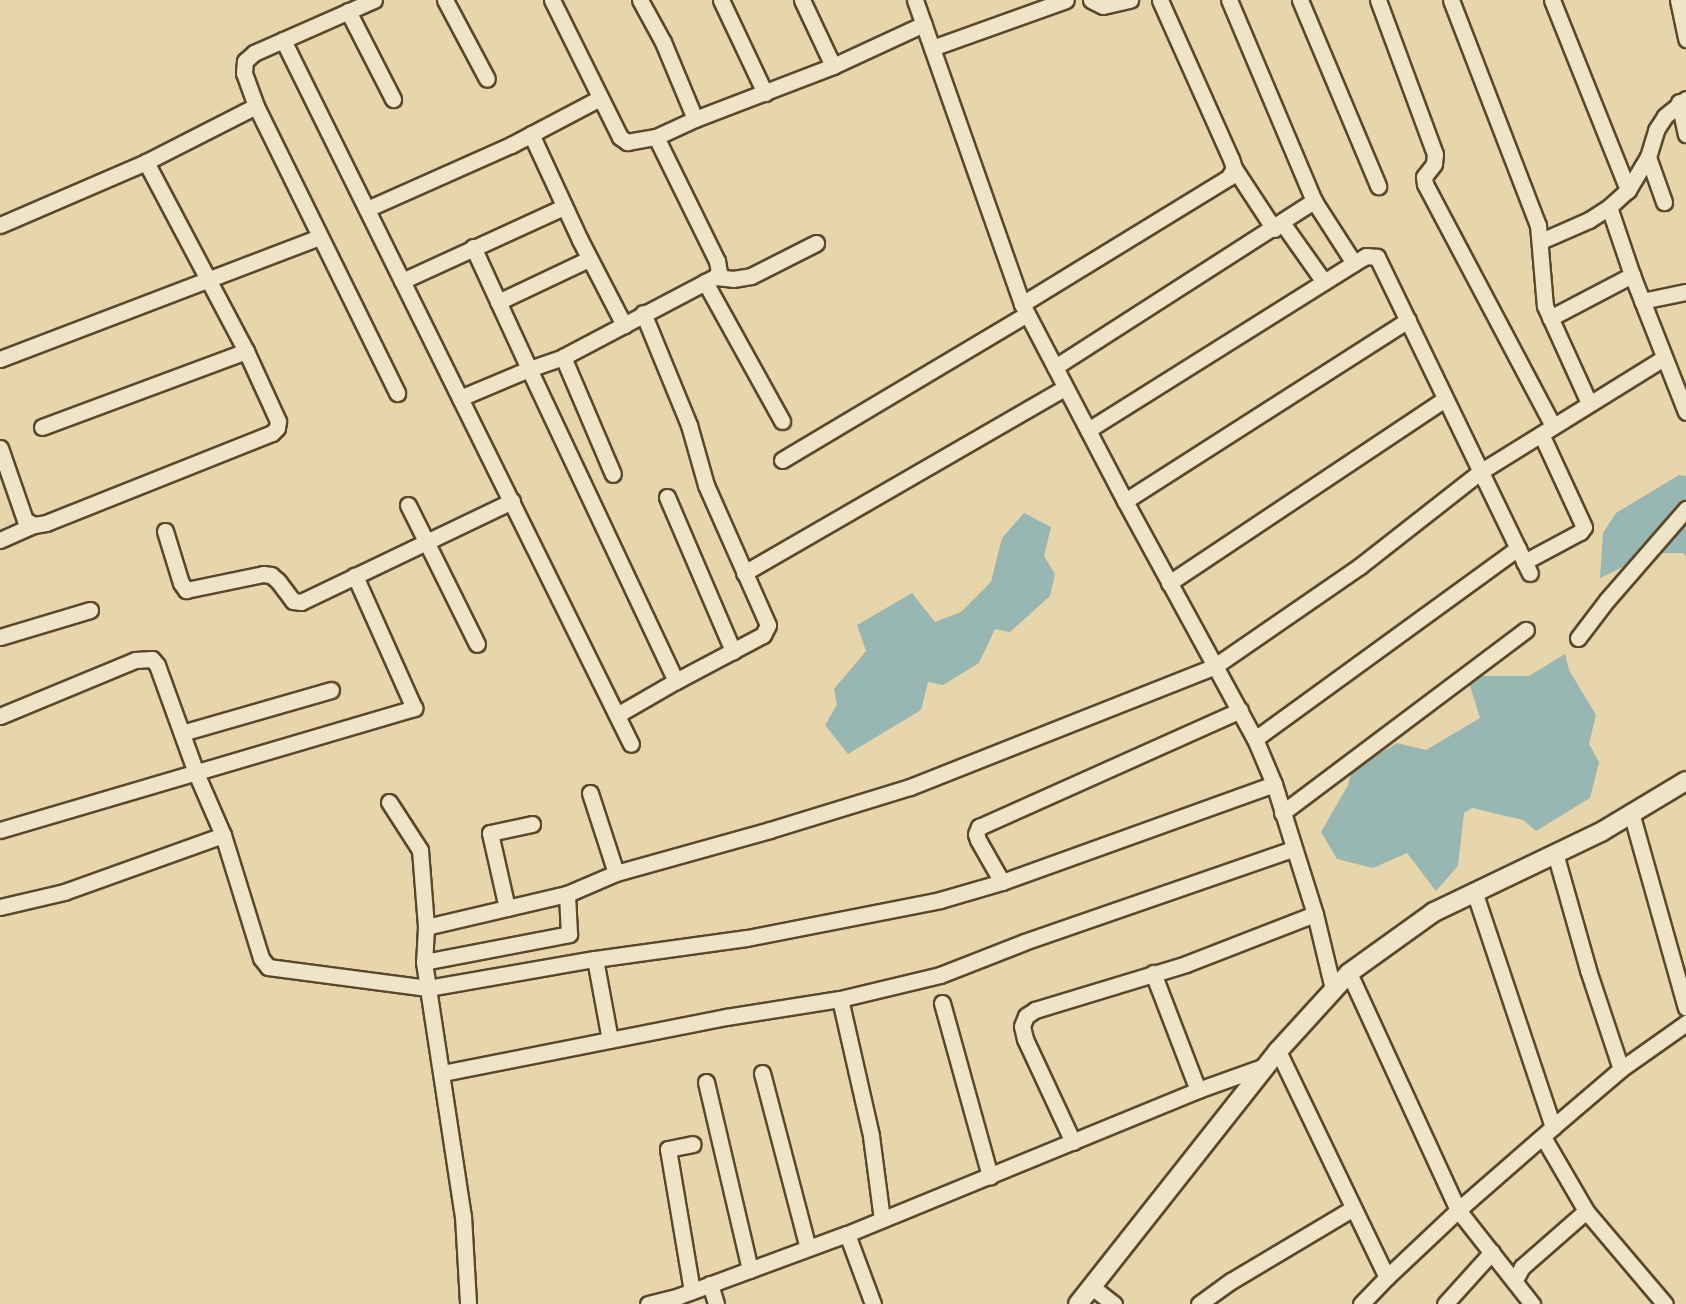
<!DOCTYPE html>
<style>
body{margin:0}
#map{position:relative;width:1686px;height:1304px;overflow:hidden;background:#e7d5ab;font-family:"IM FELL Double Pica",serif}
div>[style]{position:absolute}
.water>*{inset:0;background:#99b7b2}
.roads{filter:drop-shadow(2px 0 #5b482b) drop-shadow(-2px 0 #5b482b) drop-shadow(0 2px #5b482b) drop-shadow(0 -2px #5b482b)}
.minor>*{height:15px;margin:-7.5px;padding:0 7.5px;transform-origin:7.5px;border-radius:7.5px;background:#efe4c8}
.tertiary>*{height:18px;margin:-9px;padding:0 9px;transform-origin:9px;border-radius:9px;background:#efe4c8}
span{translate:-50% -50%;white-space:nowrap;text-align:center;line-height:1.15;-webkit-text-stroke:5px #efe4c8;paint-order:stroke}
</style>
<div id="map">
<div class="water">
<div style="clip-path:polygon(1679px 475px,1686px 476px,1686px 556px,1683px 553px,1652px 553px,1600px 578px,1603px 533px,1616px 513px)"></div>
<div style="clip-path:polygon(1024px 513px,1051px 527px,1044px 556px,1055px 574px,1050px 596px,1010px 632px,995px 629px,979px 663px,943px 685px,928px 682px,921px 710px,848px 754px,825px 725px,837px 705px,834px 689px,866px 651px,857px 625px,912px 593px,935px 622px,961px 612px,991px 582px,1002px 538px)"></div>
<div style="clip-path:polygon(1565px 654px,1569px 670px,1596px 715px,1589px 744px,1599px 762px,1590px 798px,1536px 831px,1523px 820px,1472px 808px,1464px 813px,1458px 866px,1436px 891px,1407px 853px,1373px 868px,1337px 859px,1321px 832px,1348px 785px,1352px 770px,1397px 743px,1426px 750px,1480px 718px,1467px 676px,1529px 676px)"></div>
</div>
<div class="roads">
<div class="minor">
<div style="left:374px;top:0;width:131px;rotate:156.2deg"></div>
<div style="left:254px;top:53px;width:12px;rotate:138deg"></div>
<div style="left:245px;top:61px;width:12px;rotate:95deg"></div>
<div style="left:244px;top:73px;width:35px;rotate:70deg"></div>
<div style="left:256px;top:106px;width:320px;rotate:63.8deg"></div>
<div style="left:445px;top:0;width:89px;rotate:62deg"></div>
<div style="left:552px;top:0;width:153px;rotate:63.6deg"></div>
<div style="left:620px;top:137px;width:9px;rotate:36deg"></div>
<div style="left:627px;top:142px;width:29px;rotate:-10deg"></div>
<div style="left:640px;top:0;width:48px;rotate:61.3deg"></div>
<div style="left:663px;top:42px;width:83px;rotate:67.4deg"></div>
<div style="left:695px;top:119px;width:148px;rotate:-21deg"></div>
<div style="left:833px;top:66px;width:100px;rotate:-24.8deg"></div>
<div style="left:721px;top:0;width:103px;rotate:64.7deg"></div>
<div style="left:802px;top:0;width:73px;rotate:64.8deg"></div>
<div style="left:915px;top:0;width:322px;rotate:70.6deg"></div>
<div style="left:1022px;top:304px;width:222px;rotate:62.4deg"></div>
<div style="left:1125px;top:501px;width:271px;rotate:61.4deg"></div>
<div style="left:1255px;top:739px;width:49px;rotate:67.1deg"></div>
<div style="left:1274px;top:784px;width:136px;rotate:72.5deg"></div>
<div style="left:1315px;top:914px;width:77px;rotate:76.5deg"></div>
<div style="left:1091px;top:0;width:13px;rotate:27deg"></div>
<div style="left:1103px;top:6px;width:28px;rotate:-13deg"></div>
<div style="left:1300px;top:0;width:202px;rotate:67.2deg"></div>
<div style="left:1378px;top:0;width:164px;rotate:69.7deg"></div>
<div style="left:1435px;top:154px;width:10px;rotate:96deg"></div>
<div style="left:1434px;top:164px;width:16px;rotate:128deg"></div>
<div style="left:1424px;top:177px;width:7px;rotate:82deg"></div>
<div style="left:1425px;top:184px;width:274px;rotate:62.1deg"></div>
<div style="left:1451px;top:0;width:241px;rotate:68.9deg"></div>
<div style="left:1538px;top:225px;width:81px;rotate:85.1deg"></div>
<div style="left:1545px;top:306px;width:107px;rotate:65.6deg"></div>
<div style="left:1552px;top:0;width:205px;rotate:68.2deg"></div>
<div style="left:1678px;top:0;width:40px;rotate:78deg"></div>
<div style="left:348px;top:11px;width:99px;rotate:62.9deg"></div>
<div style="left:283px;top:40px;width:785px;rotate:63.7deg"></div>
<div style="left:932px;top:48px;width:142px;rotate:-19.7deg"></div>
<div style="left:1679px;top:102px;width:33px;rotate:78deg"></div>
<div style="left:531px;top:134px;width:117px;rotate:65.2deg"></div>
<div style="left:580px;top:240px;width:96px;rotate:62.6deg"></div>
<div style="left:1648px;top:157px;width:48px;rotate:70.4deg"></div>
<div style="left:1234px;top:168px;width:73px;rotate:56.7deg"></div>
<div style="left:1314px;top:201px;width:74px;rotate:57.2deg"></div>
<div style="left:1609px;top:207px;width:72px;rotate:71.3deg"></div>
<div style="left:1632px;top:275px;width:147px;rotate:68.5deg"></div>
<div style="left:367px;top:209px;width:158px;rotate:-24deg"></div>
<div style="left:511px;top:145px;width:101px;rotate:-27.8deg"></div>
<div style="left:1283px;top:224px;width:71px;rotate:54.7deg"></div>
<div style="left:0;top:225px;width:159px;rotate:-23.3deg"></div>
<div style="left:146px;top:162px;width:123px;rotate:-27deg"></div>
<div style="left:1541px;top:241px;width:52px;rotate:-23.6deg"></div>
<div style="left:1589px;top:220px;width:24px;rotate:-33deg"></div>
<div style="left:1609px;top:207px;width:25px;rotate:-42deg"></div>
<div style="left:1628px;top:190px;width:39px;rotate:-59deg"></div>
<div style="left:1648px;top:157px;width:28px;rotate:-73deg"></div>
<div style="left:1656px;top:130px;width:17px;rotate:-57deg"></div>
<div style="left:1665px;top:116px;width:27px;rotate:-39deg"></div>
<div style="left:473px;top:247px;width:134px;rotate:65.3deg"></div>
<div style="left:529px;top:369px;width:36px;rotate:-19deg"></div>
<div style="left:563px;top:357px;width:172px;rotate:-27.8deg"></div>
<div style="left:715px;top:277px;width:6px;rotate:-45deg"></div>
<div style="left:719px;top:273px;width:12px;rotate:-99deg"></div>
<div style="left:717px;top:261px;width:138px;rotate:-116.2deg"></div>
<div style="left:656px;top:137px;width:43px;rotate:-24.8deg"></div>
<div style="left:715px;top:277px;width:18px;rotate:6deg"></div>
<div style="left:733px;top:279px;width:18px;rotate:-9deg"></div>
<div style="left:751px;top:276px;width:73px;rotate:-26.9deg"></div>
<div style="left:402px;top:281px;width:178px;rotate:-24.6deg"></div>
<div style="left:705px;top:282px;width:159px;rotate:61deg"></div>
<div style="left:1642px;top:301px;width:45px;rotate:-11.6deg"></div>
<div style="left:498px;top:302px;width:101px;rotate:-25.3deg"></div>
<div style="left:1022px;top:304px;width:243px;rotate:-31.5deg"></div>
<div style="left:1229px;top:177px;width:10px;rotate:-61deg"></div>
<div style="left:1234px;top:168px;width:9px;rotate:-108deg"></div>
<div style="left:1231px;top:159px;width:174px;rotate:-114.1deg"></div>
<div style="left:1550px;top:318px;width:93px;rotate:-27.7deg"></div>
<div style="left:563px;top:357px;width:127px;rotate:66.9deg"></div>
<div style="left:0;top:359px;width:342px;rotate:-20.9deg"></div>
<div style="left:1055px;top:367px;width:308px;rotate:-32.7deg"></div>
<div style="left:1314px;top:201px;width:218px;rotate:-112.9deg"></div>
<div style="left:460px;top:398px;width:75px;rotate:-22.8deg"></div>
<div style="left:529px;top:369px;width:345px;rotate:64.8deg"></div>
<div style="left:676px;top:681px;width:98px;rotate:-27.9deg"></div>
<div style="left:763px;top:635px;width:11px;rotate:-63deg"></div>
<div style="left:768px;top:625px;width:153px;rotate:-113.9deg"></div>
<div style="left:706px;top:485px;width:62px;rotate:-105.8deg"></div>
<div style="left:689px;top:425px;width:121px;rotate:-112.3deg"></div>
<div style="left:42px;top:427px;width:218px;rotate:-20.4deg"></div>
<div style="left:246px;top:351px;width:214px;rotate:-117.9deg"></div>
<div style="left:1088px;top:430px;width:314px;rotate:-32.1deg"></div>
<div style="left:1354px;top:263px;width:14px;rotate:-30deg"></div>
<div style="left:1366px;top:256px;width:11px;rotate:5deg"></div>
<div style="left:1377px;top:257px;width:351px;rotate:64.2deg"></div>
<div style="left:0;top:448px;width:76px;rotate:70.9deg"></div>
<div style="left:25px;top:520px;width:10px;rotate:29deg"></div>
<div style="left:34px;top:525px;width:12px;rotate:-9deg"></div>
<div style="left:46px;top:523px;width:243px;rotate:-21.7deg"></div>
<div style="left:272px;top:433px;width:7px;rotate:-45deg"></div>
<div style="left:277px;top:428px;width:7px;rotate:-82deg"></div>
<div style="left:278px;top:421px;width:77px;rotate:-114.6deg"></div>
<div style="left:782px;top:460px;width:285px;rotate:-30.8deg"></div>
<div style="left:667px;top:497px;width:168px;rotate:66.8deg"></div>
<div style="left:1125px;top:501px;width:336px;rotate:-32.6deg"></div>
<div style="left:408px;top:505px;width:155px;rotate:63.6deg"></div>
<div style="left:165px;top:531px;width:54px;rotate:72.9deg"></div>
<div style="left:181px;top:583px;width:9px;rotate:54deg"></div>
<div style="left:186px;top:590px;width:79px;rotate:-11.7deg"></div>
<div style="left:263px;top:574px;width:8px;rotate:7deg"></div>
<div style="left:271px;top:575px;width:9px;rotate:41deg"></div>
<div style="left:278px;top:581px;width:25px;rotate:53deg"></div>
<div style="left:293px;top:601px;width:8px;rotate:7deg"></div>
<div style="left:301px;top:602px;width:234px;rotate:-25.6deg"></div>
<div style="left:0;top:540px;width:37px;rotate:-24deg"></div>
<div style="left:1524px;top:562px;width:64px;rotate:-28.2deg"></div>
<div style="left:1580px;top:532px;width:6px;rotate:-51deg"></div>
<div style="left:1584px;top:527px;width:102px;rotate:-114.8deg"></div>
<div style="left:744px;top:573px;width:370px;rotate:-30deg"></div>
<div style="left:1169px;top:583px;width:332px;rotate:-33.7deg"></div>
<div style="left:0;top:637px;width:94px;rotate:-16.7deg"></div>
<div style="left:1578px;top:638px;width:48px;rotate:-52.7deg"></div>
<div style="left:1607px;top:600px;width:121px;rotate:-49deg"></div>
<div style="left:617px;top:715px;width:68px;rotate:-30deg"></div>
<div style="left:0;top:716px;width:146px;rotate:-22.5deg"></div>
<div style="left:135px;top:660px;width:17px;rotate:-3deg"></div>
<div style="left:152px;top:659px;width:8px;rotate:50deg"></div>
<div style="left:157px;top:665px;width:115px;rotate:70.1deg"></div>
<div style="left:196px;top:773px;width:68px;rotate:66.5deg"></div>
<div style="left:223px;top:835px;width:129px;rotate:72.8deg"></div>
<div style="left:261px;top:958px;width:11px;rotate:52deg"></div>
<div style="left:268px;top:967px;width:161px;rotate:7.5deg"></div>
<div style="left:428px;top:988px;width:169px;rotate:-9.9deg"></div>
<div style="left:595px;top:959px;width:153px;rotate:-7.9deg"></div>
<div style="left:747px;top:938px;width:197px;rotate:-11.1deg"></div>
<div style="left:940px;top:900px;width:65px;rotate:-16.2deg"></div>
<div style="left:1002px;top:882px;width:289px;rotate:-19.8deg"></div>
<div style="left:182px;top:733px;width:155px;rotate:-16.1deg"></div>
<div style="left:1255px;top:739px;width:325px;rotate:-36deg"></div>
<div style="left:590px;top:793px;width:84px;rotate:72deg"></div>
<div style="left:389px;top:802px;width:57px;rotate:57.1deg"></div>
<div style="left:420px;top:850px;width:77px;rotate:85.5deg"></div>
<div style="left:426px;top:927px;width:35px;rotate:93deg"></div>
<div style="left:424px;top:962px;width:257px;rotate:81.3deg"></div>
<div style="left:463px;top:1216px;width:88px;rotate:86.7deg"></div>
<div style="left:1282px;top:813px;width:305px;rotate:-36.9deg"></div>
<div style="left:1632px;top:816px;width:199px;rotate:74.3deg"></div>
<div style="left:0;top:830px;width:432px;rotate:-16.4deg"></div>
<div style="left:414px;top:708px;width:145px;rotate:-114.1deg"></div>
<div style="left:1555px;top:853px;width:122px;rotate:74.2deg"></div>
<div style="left:1588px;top:970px;width:104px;rotate:71.6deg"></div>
<div style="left:1002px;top:882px;width:48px;rotate:-119.7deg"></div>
<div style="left:978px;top:840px;width:6px;rotate:-108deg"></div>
<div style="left:976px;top:834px;width:8px;rotate:-67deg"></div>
<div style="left:979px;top:827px;width:286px;rotate:-24.1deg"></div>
<div style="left:1474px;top:891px;width:249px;rotate:71.5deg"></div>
<div style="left:0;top:907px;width:66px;rotate:-13.2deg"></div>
<div style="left:64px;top:892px;width:169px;rotate:-19.7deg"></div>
<div style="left:507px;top:908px;width:77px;rotate:-102.8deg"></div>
<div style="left:490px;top:833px;width:43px;rotate:-12.1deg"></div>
<div style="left:426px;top:927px;width:145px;rotate:-13.2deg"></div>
<div style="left:567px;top:894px;width:53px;rotate:-23.2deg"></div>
<div style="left:616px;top:873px;width:160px;rotate:-15.6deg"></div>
<div style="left:770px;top:830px;width:146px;rotate:-17.1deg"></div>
<div style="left:910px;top:787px;width:328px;rotate:-21.6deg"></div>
<div style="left:1215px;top:666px;width:176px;rotate:-34.6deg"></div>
<div style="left:1360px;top:566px;width:152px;rotate:-38.1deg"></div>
<div style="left:1480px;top:472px;width:216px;rotate:-31.8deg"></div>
<div style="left:595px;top:959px;width:82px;rotate:79.5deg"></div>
<div style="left:424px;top:962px;width:148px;rotate:-10.9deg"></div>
<div style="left:569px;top:934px;width:40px;rotate:-92.9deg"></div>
<div style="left:1153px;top:973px;width:125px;rotate:69deg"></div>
<div style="left:1349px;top:973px;width:261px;rotate:65.3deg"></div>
<div style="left:1458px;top:1210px;width:120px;rotate:51.8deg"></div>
<div style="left:840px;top:999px;width:140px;rotate:77.2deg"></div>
<div style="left:871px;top:1136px;width:84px;rotate:82.5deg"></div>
<div style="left:942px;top:1003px;width:180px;rotate:74.5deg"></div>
<div style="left:1278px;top:1051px;width:251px;rotate:64.3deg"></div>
<div style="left:443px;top:1073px;width:288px;rotate:-11.2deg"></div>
<div style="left:726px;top:1017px;width:115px;rotate:-9deg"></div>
<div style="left:840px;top:999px;width:103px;rotate:-13.5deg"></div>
<div style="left:940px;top:975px;width:90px;rotate:-21.4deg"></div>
<div style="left:1024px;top:942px;width:285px;rotate:-19.1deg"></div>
<div style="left:762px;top:1073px;width:181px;rotate:75.3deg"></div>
<div style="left:706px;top:1082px;width:193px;rotate:76.8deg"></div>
<div style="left:1543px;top:1137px;width:86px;rotate:59.8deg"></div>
<div style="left:1586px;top:1211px;width:122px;rotate:49.7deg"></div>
<div style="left:1073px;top:1142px;width:114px;rotate:-115deg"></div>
<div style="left:1025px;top:1039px;width:13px;rotate:-103deg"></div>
<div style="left:1022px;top:1026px;width:11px;rotate:-68deg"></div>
<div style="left:1026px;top:1016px;width:11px;rotate:-34deg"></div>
<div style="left:1035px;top:1010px;width:158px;rotate:-16.9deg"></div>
<div style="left:1186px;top:964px;width:138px;rotate:-21.2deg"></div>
<div style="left:847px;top:1234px;width:75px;rotate:69.6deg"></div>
<div style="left:1515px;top:1280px;width:15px;rotate:-62deg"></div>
<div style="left:1522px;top:1267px;width:85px;rotate:-41.2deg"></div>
<div style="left:710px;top:1284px;width:21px;rotate:73deg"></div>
<div style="left:1092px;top:1287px;width:28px;rotate:38deg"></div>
<div style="left:692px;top:1291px;width:144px;rotate:-99.6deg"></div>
<div style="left:668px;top:1149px;width:25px;rotate:-11deg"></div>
<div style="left:648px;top:1304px;width:32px;rotate:-14deg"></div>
<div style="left:679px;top:1296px;width:179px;rotate:-20.3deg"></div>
<div style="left:847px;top:1234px;width:379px;rotate:-22.3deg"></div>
<div style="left:1198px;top:1090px;width:71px;rotate:-19.7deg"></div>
<div style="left:1199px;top:1304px;width:39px;rotate:-36deg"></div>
<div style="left:1231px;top:1281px;width:141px;rotate:-30.8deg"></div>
<div style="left:1361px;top:1304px;width:37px;rotate:-46deg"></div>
<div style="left:1387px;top:1277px;width:98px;rotate:-43.3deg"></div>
<div style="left:1458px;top:1210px;width:126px;rotate:-41.1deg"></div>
<div style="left:1553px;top:1127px;width:89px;rotate:-40.5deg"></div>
<div style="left:1621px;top:1069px;width:80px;rotate:-35.3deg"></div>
<div style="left:1445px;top:1304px;width:70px;rotate:-47.9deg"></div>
</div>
<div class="tertiary">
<div style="left:1078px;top:1304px;width:323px;rotate:-51.7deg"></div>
<div style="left:1278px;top:1051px;width:105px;rotate:-47.7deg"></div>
<div style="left:1349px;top:973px;width:105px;rotate:-35.7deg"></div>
<div style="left:1434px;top:912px;width:185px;rotate:-25.6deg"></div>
<div style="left:1601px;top:832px;width:99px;rotate:-31deg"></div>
</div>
</div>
</div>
